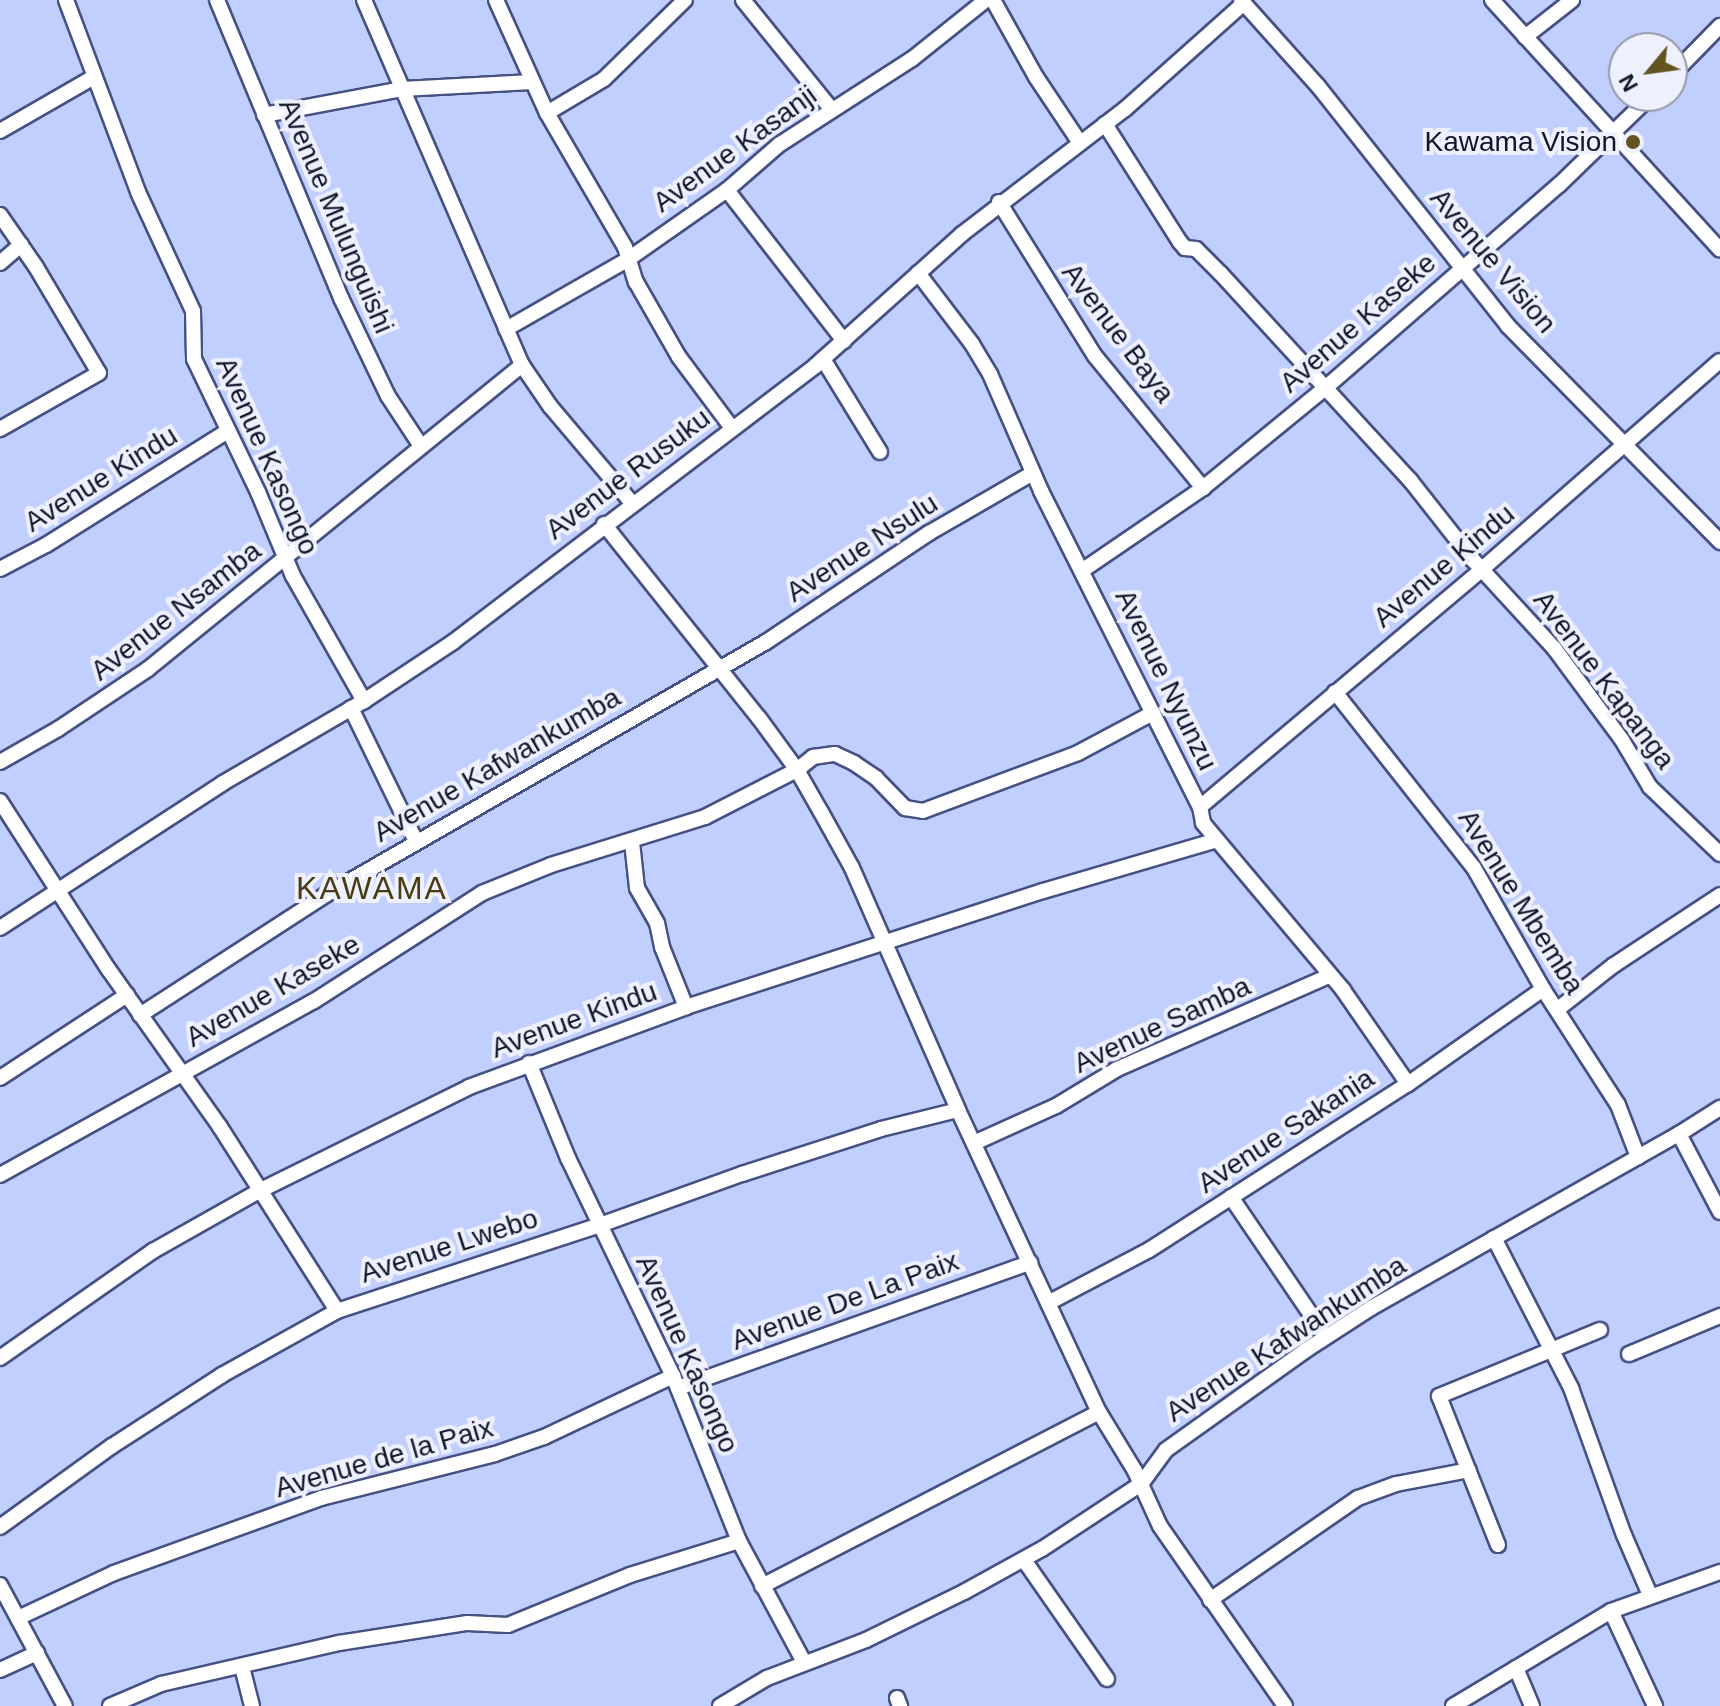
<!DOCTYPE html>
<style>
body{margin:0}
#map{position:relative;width:1720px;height:1706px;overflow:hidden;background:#c1cffe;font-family:Arial,sans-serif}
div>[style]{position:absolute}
.roads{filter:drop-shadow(2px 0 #455183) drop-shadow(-2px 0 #455183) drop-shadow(0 2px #455183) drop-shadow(0 -2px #455183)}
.street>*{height:14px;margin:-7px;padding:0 7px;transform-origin:7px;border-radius:7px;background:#fff}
.dots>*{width:22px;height:22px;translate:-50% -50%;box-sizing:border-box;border:4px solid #eef1fd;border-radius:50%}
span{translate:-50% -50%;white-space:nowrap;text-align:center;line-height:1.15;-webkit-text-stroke:8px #eef1fd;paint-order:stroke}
.poi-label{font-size:28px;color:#11162b}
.right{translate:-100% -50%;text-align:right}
.street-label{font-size:28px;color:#11162b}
.quarter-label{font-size:32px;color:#493c14;letter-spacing:2px}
.north{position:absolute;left:1608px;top:32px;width:80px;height:80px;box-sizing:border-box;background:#eef1fd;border:2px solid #9699a9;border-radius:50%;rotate:241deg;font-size:22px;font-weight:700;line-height:32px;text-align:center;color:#11162b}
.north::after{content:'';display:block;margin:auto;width:28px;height:36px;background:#645422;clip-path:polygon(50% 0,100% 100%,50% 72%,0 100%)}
</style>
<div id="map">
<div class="roads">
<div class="street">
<div style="left:66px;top:0;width:205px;rotate:69.4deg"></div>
<div style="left:138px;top:192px;width:131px;rotate:65.2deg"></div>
<div style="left:193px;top:311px;width:48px;rotate:88.8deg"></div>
<div style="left:194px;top:359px;width:148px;rotate:64.3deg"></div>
<div style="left:258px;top:492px;width:91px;rotate:67.4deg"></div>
<div style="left:293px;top:576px;width:144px;rotate:60.4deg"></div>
<div style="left:217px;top:0;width:323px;rotate:67.4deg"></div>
<div style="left:341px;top:298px;width:109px;rotate:64.4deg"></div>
<div style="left:388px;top:396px;width:60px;rotate:56.6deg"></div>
<div style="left:364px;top:0;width:398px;rotate:66.6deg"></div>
<div style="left:522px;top:365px;width:50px;rotate:55.7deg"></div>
<div style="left:550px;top:406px;width:127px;rotate:49.8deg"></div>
<div style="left:496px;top:0;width:124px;rotate:65.7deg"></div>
<div style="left:547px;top:113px;width:155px;rotate:59.8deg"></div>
<div style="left:625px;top:247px;width:37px;rotate:73deg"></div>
<div style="left:636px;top:282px;width:86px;rotate:60.2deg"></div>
<div style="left:679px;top:357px;width:89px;rotate:53.3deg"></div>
<div style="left:743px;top:0;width:141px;rotate:51deg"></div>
<div style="left:993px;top:0;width:88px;rotate:60.8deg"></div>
<div style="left:1036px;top:77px;width:79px;rotate:56.3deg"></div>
<div style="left:1241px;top:0;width:115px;rotate:48.2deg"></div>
<div style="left:1318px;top:86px;width:306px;rotate:51.6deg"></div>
<div style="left:1508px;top:326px;width:303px;rotate:45.5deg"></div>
<div style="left:1492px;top:0;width:338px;rotate:47.6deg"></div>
<div style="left:1525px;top:37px;width:60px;rotate:-38.2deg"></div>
<div style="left:1672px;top:75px;width:69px;rotate:-45.6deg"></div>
<div style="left:547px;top:113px;width:66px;rotate:-30.8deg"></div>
<div style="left:604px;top:79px;width:113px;rotate:-44.3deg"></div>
<div style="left:264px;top:115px;width:140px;rotate:-10.7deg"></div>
<div style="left:402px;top:89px;width:130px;rotate:-3.1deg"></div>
<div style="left:1105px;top:124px;width:140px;rotate:57.6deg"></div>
<div style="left:1180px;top:242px;width:8px;rotate:50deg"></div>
<div style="left:1185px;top:248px;width:11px;rotate:5deg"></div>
<div style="left:1196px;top:249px;width:35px;rotate:45deg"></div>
<div style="left:1221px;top:274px;width:280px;rotate:47.5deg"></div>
<div style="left:1410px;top:480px;width:102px;rotate:51.8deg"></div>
<div style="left:1473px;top:560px;width:120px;rotate:47.4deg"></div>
<div style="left:1554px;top:648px;width:114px;rotate:53.5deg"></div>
<div style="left:1622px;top:740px;width:55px;rotate:59.2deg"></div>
<div style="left:1650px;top:787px;width:97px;rotate:43.7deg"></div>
<div style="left:0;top:131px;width:108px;rotate:-29.9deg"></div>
<div style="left:727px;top:190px;width:191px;rotate:52.2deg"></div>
<div style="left:999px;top:202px;width:181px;rotate:58.1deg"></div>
<div style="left:1095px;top:356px;width:171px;rotate:50.7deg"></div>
<div style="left:0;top:215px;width:63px;rotate:55.3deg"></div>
<div style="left:36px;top:267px;width:123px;rotate:59.3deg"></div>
<div style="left:99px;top:373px;width:114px;rotate:150.5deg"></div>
<div style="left:0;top:263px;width:28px;rotate:-41deg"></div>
<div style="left:918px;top:273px;width:89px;rotate:52.7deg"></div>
<div style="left:972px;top:344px;width:35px;rotate:59deg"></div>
<div style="left:990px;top:374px;width:128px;rotate:66.4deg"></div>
<div style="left:1041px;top:491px;width:354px;rotate:63.3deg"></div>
<div style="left:1200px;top:807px;width:16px;rotate:79deg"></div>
<div style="left:1203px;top:823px;width:218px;rotate:50deg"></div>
<div style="left:1343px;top:990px;width:114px;rotate:55.3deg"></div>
<div style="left:506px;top:329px;width:139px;rotate:-29.7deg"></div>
<div style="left:627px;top:260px;width:122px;rotate:-35deg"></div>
<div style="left:727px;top:190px;width:70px;rotate:-41deg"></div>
<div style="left:780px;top:144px;width:157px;rotate:-32.8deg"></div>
<div style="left:912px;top:59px;width:95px;rotate:-38.6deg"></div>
<div style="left:823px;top:359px;width:109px;rotate:58.5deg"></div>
<div style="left:604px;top:524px;width:248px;rotate:51.4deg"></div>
<div style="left:759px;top:718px;width:64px;rotate:53.8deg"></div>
<div style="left:797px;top:770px;width:48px;rotate:60.3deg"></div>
<div style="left:821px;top:812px;width:64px;rotate:61deg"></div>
<div style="left:852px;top:868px;width:264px;rotate:66.3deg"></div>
<div style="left:958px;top:1110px;width:333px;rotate:65deg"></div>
<div style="left:1099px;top:1412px;width:69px;rotate:58.6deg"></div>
<div style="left:1135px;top:1471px;width:60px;rotate:65.6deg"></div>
<div style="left:1160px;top:1526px;width:219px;rotate:55.2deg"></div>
<div style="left:0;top:569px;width:52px;rotate:-27.6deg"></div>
<div style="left:46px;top:545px;width:215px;rotate:-32.1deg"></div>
<div style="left:1083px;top:570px;width:145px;rotate:-34.3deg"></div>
<div style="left:1203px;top:488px;width:156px;rotate:-39.3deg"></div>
<div style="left:1324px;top:389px;width:311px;rotate:-41deg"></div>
<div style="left:1559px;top:185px;width:128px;rotate:-44.1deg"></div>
<div style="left:1335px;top:692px;width:224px;rotate:51.7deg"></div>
<div style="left:1474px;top:868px;width:139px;rotate:60.3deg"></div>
<div style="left:1543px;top:989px;width:138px;rotate:57.1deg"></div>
<div style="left:1618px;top:1105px;width:56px;rotate:69deg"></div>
<div style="left:351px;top:708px;width:148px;rotate:64deg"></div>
<div style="left:0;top:762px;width:67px;rotate:-29.6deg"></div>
<div style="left:58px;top:729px;width:108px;rotate:-33.7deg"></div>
<div style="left:148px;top:669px;width:482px;rotate:-39.1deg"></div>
<div style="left:0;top:801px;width:201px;rotate:57.2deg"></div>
<div style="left:109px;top:970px;width:192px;rotate:54.7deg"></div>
<div style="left:220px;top:1127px;width:218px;rotate:57.5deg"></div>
<div style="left:1200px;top:807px;width:368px;rotate:-40.1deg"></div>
<div style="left:1481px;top:570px;width:317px;rotate:-41.2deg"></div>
<div style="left:632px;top:842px;width:46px;rotate:83.8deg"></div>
<div style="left:637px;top:888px;width:40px;rotate:60.3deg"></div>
<div style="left:657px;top:923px;width:25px;rotate:78deg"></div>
<div style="left:662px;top:947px;width:65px;rotate:68.2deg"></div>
<div style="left:0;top:928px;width:266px;rotate:-33deg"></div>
<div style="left:223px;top:783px;width:163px;rotate:-30.2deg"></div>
<div style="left:364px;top:701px;width:107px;rotate:-33.5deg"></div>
<div style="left:453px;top:642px;width:457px;rotate:-37.3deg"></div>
<div style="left:816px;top:365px;width:196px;rotate:-41.9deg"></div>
<div style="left:962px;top:234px;width:205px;rotate:-37.5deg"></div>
<div style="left:1125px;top:109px;width:159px;rotate:-41.7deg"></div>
<div style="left:1558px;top:1009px;width:71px;rotate:-38.2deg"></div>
<div style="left:1614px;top:965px;width:127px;rotate:-33.4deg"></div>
<div style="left:140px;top:1015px;width:223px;rotate:-32.9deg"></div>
<div style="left:327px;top:894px;width:506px;rotate:-29.86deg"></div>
<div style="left:766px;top:642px;width:196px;rotate:-33.8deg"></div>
<div style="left:929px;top:533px;width:120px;rotate:-30deg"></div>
<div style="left:529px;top:1063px;width:103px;rotate:67.7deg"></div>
<div style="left:568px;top:1158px;width:242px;rotate:64.3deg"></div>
<div style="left:673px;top:1376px;width:178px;rotate:68.2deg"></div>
<div style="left:739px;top:1541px;width:137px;rotate:61.8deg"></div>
<div style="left:0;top:1078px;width:152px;rotate:-33.2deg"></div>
<div style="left:1679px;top:1134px;width:88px;rotate:62.3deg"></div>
<div style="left:974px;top:1143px;width:90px;rotate:-24.3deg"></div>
<div style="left:1056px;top:1106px;width:71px;rotate:-31.2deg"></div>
<div style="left:1117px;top:1069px;width:232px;rotate:-23.7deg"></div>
<div style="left:0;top:1175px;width:359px;rotate:-29deg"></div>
<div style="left:314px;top:1001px;width:200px;rotate:-32.7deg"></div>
<div style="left:482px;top:893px;width:74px;rotate:-22.1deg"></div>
<div style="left:551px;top:865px;width:161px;rotate:-17.3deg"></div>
<div style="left:705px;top:817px;width:103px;rotate:-27.1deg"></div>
<div style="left:797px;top:770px;width:21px;rotate:-39deg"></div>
<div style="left:813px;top:757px;width:22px;rotate:-8deg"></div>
<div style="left:835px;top:754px;width:21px;rotate:25deg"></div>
<div style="left:854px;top:763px;width:27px;rotate:34deg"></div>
<div style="left:876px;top:778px;width:42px;rotate:46deg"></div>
<div style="left:905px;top:808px;width:18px;rotate:9deg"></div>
<div style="left:923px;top:811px;width:165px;rotate:-20.5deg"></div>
<div style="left:1078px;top:753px;width:85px;rotate:-28.1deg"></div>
<div style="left:1231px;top:1197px;width:169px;rotate:55.8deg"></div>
<div style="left:1494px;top:1238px;width:169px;rotate:62.8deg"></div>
<div style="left:1571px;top:1388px;width:156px;rotate:70.2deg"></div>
<div style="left:1624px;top:1535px;width:65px;rotate:66.6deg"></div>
<div style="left:1048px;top:1303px;width:114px;rotate:-27.7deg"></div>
<div style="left:1149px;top:1250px;width:308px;rotate:-32.7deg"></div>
<div style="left:1408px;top:1084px;width:165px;rotate:-35.1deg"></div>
<div style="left:1629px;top:1354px;width:99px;rotate:-22.7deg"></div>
<div style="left:0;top:1358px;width:187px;rotate:-35deg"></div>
<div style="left:153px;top:1251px;width:122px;rotate:-29.5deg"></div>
<div style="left:259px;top:1191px;width:234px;rotate:-26.3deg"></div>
<div style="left:469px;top:1087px;width:231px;rotate:-20.2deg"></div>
<div style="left:686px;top:1007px;width:375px;rotate:-18deg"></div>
<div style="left:1043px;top:891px;width:178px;rotate:-16.3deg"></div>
<div style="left:678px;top:1388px;width:374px;rotate:-19.6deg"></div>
<div style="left:0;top:1527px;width:138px;rotate:-35.9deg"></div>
<div style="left:112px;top:1446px;width:131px;rotate:-32.8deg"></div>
<div style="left:222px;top:1375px;width:132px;rotate:-29.1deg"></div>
<div style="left:337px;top:1311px;width:277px;rotate:-18.1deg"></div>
<div style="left:600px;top:1225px;width:151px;rotate:-19.8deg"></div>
<div style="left:742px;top:1174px;width:146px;rotate:-17.9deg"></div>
<div style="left:881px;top:1129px;width:79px;rotate:-13.9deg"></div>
<div style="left:1498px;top:1545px;width:160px;rotate:-111.6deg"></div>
<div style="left:1439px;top:1396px;width:174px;rotate:-22.3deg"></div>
<div style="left:1024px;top:1560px;width:145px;rotate:55.1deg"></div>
<div style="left:0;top:1585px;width:137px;rotate:61.8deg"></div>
<div style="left:762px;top:1586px;width:379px;rotate:-27.3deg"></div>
<div style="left:1210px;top:1600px;width:180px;rotate:-34.6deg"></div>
<div style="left:1358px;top:1498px;width:40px;rotate:-20.2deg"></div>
<div style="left:1396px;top:1484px;width:74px;rotate:-10.9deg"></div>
<div style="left:1611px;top:1611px;width:105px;rotate:65.1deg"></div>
<div style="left:18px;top:1618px;width:106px;rotate:-25.1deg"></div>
<div style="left:114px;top:1573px;width:220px;rotate:-19.9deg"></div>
<div style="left:321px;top:1498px;width:179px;rotate:-14.2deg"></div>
<div style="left:495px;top:1454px;width:52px;rotate:-19.1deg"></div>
<div style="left:544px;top:1437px;width:143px;rotate:-25.3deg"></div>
<div style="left:242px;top:1667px;width:40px;rotate:75.6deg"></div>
<div style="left:1516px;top:1668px;width:41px;rotate:67.2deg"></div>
<div style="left:0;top:1670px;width:41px;rotate:-24.7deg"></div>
<div style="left:897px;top:1698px;width:9px;rotate:69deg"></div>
<div style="left:110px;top:1706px;width:56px;rotate:-23.3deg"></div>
<div style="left:161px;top:1684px;width:183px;rotate:-13deg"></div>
<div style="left:339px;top:1643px;width:130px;rotate:-8.9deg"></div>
<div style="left:467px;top:1623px;width:41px;rotate:2.8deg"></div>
<div style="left:508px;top:1625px;width:132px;rotate:-22.3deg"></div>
<div style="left:630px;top:1575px;width:114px;rotate:-17.3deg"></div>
<div style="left:720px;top:1706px;width:55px;rotate:-30.8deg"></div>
<div style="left:767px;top:1678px;width:106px;rotate:-21deg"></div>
<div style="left:866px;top:1640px;width:109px;rotate:-26.1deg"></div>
<div style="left:964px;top:1592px;width:89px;rotate:-28.9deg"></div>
<div style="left:1042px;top:1549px;width:118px;rotate:-33.3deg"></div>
<div style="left:1141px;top:1484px;width:42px;rotate:-53.7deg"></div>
<div style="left:1166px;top:1450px;width:172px;rotate:-35.5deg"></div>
<div style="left:1306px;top:1350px;width:77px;rotate:-32.9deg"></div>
<div style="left:1371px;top:1308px;width:354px;rotate:-29.5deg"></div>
<div style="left:1679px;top:1134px;width:49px;rotate:-32.4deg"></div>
<div style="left:1453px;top:1706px;width:184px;rotate:-31deg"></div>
<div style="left:1611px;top:1611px;width:116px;rotate:-19.7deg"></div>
</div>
</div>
<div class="dots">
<div style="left:1633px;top:142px;background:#645422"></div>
</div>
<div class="poi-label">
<span class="right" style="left:1617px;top:142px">Kawama Vision</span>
</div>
<div class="street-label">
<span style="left:735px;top:149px;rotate:-36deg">Avenue Kasanji</span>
<span style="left:336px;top:216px;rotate:67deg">Avenue Mulunguishi</span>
<span style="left:1493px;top:261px;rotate:50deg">Avenue Vision</span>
<span style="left:1358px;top:323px;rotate:-41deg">Avenue Kaseke</span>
<span style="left:1118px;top:333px;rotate:53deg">Avenue Baya</span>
<span style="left:267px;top:456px;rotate:66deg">Avenue Kasongo</span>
<span style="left:628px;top:474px;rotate:-37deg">Avenue Rusuku</span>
<span style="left:101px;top:479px;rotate:-32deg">Avenue Kindu</span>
<span style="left:862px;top:548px;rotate:-33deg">Avenue Nsulu</span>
<span style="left:1444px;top:566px;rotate:-40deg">Avenue Kindu</span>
<span style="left:176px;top:611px;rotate:-38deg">Avenue Nsamba</span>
<span style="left:1166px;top:680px;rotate:64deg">Avenue Nyunzu</span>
<span style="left:1604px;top:680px;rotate:53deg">Avenue Kapanga</span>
<span style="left:497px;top:765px;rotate:-30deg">Avenue Kafwankumba</span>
<span style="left:1521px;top:902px;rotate:58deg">Avenue Mbemba</span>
<span style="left:273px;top:991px;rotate:-30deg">Avenue Kaseke</span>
<span style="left:574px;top:1020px;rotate:-20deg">Avenue Kindu</span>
<span style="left:1162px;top:1025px;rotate:-25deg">Avenue Samba</span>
<span style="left:1286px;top:1131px;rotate:-33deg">Avenue Sakania</span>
<span style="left:449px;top:1246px;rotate:-18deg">Avenue Lwebo</span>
<span style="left:845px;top:1301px;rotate:-20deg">Avenue De La Paix</span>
<span style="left:1286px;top:1339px;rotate:-33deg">Avenue Kafwankumba</span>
<span style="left:687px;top:1354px;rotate:66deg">Avenue Kasongo</span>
<span style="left:384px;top:1458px;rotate:-16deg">Avenue de la Paix</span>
</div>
<div class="quarter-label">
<span style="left:372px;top:888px">KAWAMA</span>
</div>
<div class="north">N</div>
</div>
